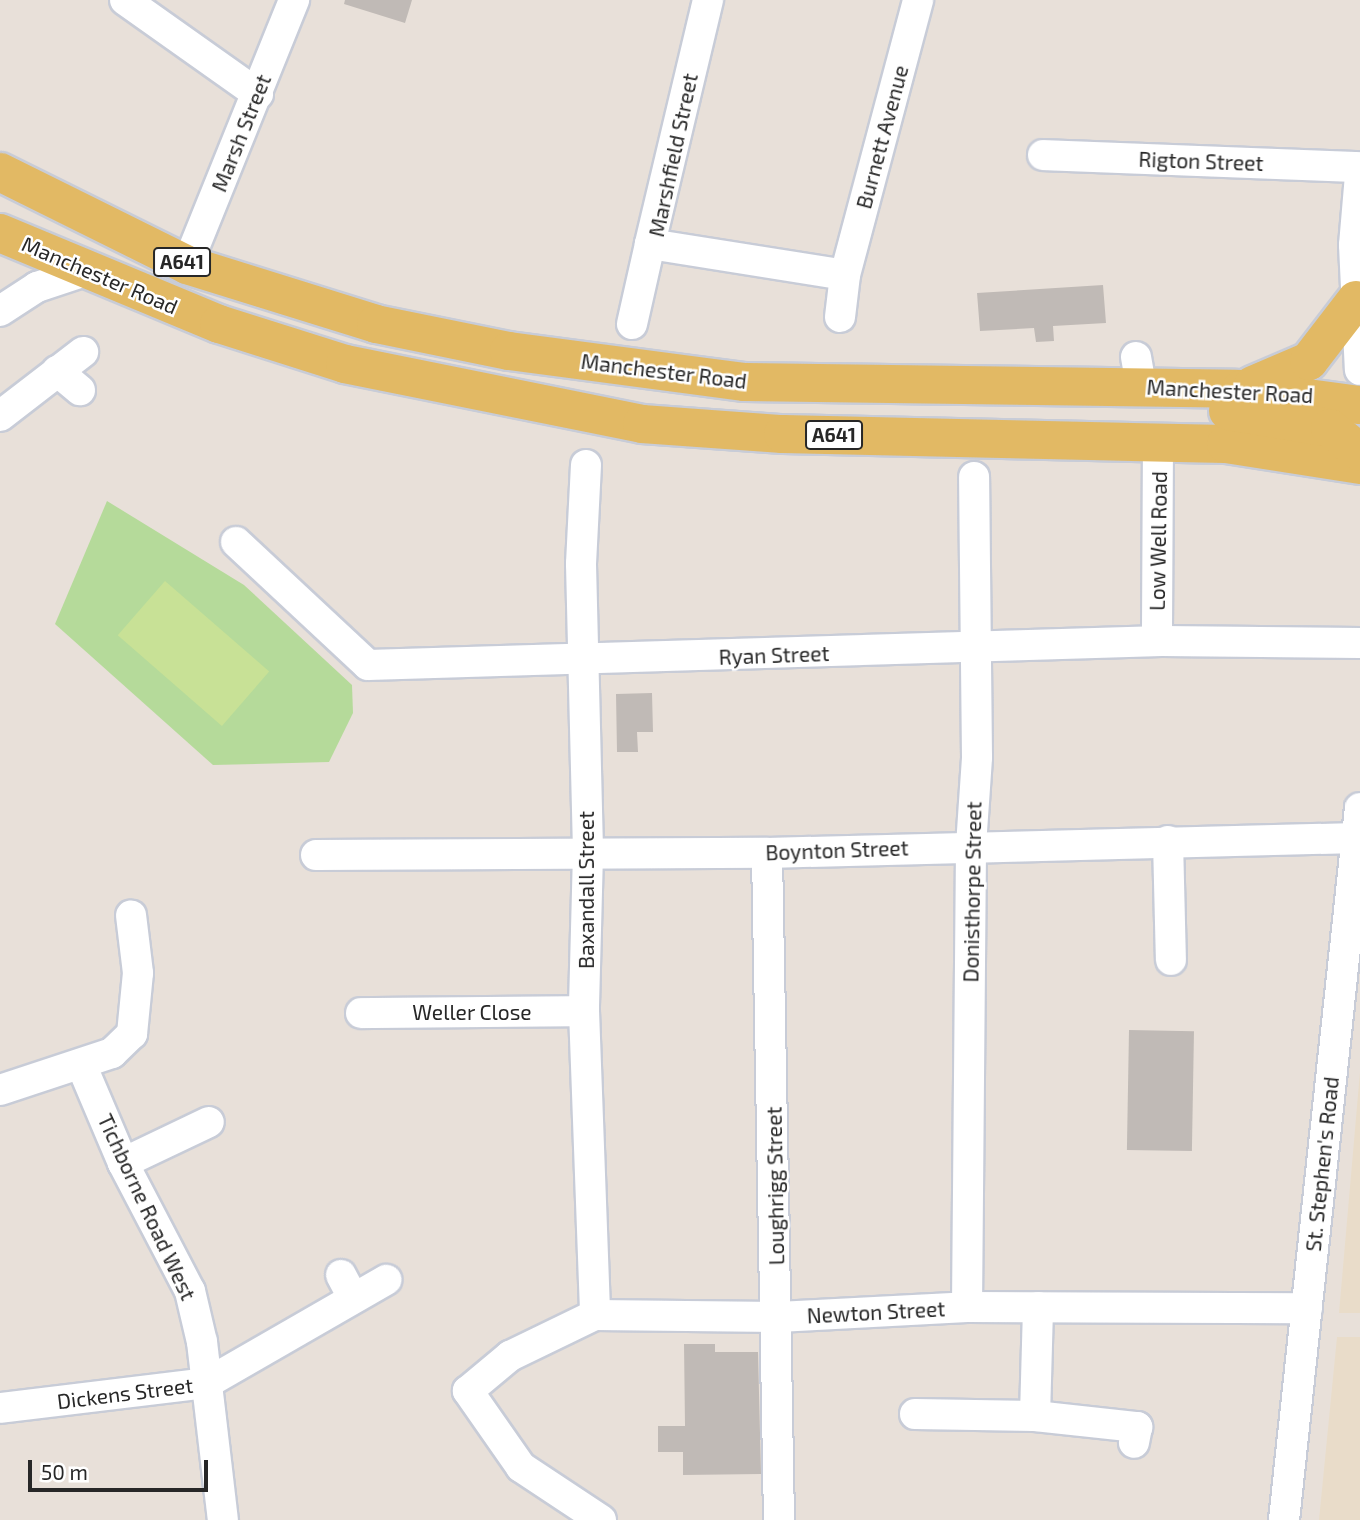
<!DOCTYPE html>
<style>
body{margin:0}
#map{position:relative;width:1360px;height:1520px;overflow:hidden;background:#e8e0d9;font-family:"Exo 2",sans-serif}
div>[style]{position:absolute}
.education>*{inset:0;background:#e9dcc9}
.green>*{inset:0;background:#b5da9a}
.pitch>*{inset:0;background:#c8e196;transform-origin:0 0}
.building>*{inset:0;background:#c0bab6;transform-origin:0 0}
.roads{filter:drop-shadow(2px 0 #c8ccd7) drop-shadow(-2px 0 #c8ccd7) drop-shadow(0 2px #c8ccd7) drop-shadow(0 -2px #c8ccd7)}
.street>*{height:30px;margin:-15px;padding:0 15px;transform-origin:15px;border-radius:15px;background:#fff}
.primary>*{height:38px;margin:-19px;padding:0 19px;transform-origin:19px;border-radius:19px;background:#e2b964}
span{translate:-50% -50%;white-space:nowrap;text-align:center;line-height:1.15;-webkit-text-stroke:5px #fff;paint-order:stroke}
.shield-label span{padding:2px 5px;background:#fff;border:2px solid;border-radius:5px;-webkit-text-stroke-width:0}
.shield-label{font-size:19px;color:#272727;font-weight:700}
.street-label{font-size:21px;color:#272727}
.scale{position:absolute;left:28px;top:1460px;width:180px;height:32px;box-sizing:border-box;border:4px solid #272727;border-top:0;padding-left:9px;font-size:21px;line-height:24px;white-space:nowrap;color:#272727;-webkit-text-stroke:5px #fff;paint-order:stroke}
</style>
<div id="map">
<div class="education">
<div style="clip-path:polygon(1360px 1072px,1360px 1313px,1339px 1313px)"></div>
<div style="clip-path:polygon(1337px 1337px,1360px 1337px,1360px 1520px,1319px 1520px)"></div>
</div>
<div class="green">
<div style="clip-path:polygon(107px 501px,244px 585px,352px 685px,353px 713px,329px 762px,213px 765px,55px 624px)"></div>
</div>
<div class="pitch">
<div style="left:165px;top:581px;width:138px;height:72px;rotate:41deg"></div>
</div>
<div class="building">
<div style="clip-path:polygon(345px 0,412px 0,405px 23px,344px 4px)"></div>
<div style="clip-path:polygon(1103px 285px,1106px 323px,1053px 326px,1054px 341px,1036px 342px,1034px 328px,980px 331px,977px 293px)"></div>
<div style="clip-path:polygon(652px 693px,653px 732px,637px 732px,638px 752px,617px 752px,616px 694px)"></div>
<div style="left:1129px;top:1030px;width:65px;height:120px;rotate:1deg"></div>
<div style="clip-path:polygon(684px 1344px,715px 1344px,715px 1352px,758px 1352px,761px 1474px,683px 1475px,683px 1452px,658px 1452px,658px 1426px,685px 1426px)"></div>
</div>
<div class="roads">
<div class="street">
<div style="left:125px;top:0;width:163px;rotate:35.3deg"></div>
<div style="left:708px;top:0;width:251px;rotate:103.4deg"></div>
<div style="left:650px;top:244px;width:197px;rotate:9deg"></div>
<div style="left:1043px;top:155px;width:317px;rotate:2.2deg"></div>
<div style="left:1360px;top:175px;width:70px;rotate:94.9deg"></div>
<div style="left:1354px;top:245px;width:125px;rotate:87.3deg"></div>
<div style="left:187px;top:265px;width:286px;rotate:-68deg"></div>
<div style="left:0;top:311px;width:44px;rotate:-33deg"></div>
<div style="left:37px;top:287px;width:54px;rotate:-18.4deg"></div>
<div style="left:840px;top:317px;width:42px;rotate:-83.2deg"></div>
<div style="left:845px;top:275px;width:285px;rotate:-75.1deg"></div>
<div style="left:632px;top:324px;width:82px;rotate:-77.3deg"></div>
<div style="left:1136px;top:357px;width:29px;rotate:80deg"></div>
<div style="left:57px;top:371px;width:30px;rotate:40deg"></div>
<div style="left:0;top:416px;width:105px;rotate:-37.6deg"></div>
<div style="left:1158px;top:440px;width:189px;rotate:90.3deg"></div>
<div style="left:1157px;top:629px;width:13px;rotate:67deg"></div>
<div style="left:586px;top:465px;width:99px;rotate:92.9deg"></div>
<div style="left:581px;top:564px;width:289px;rotate:88.6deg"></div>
<div style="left:588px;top:853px;width:158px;rotate:91.5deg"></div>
<div style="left:584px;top:1011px;width:304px;rotate:87.9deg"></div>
<div style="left:236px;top:542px;width:180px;rotate:43deg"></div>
<div style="left:368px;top:665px;width:794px;rotate:-1.73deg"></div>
<div style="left:1162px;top:641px;width:198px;rotate:0.6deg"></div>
<div style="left:1168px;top:841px;width:119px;rotate:88.6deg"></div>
<div style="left:767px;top:853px;width:667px;rotate:88.97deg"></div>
<div style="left:316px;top:855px;width:451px;rotate:-0.3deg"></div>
<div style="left:767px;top:853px;width:590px;rotate:-1.46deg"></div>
<div style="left:361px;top:1013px;width:223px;rotate:-0.5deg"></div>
<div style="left:81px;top:1064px;width:108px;rotate:67deg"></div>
<div style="left:123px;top:1163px;width:144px;rotate:62.4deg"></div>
<div style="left:190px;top:1291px;width:52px;rotate:76.8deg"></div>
<div style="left:202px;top:1342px;width:179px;rotate:83.3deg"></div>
<div style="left:0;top:1090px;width:118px;rotate:-18.3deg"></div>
<div style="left:112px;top:1053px;width:28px;rotate:-44deg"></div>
<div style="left:132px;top:1034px;width:61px;rotate:-84.4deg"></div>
<div style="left:138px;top:973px;width:58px;rotate:-96.9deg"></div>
<div style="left:123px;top:1163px;width:95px;rotate:-25.5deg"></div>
<div style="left:341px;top:1275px;width:26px;rotate:62deg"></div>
<div style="left:967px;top:1307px;width:461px;rotate:-89.5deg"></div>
<div style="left:971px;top:846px;width:89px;rotate:-86.1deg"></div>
<div style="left:977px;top:757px;width:280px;rotate:-90.6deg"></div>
<div style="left:0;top:1408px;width:209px;rotate:-6.9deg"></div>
<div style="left:207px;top:1383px;width:207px;rotate:-29.9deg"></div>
<div style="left:915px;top:1414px;width:120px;rotate:1deg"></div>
<div style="left:1035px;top:1416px;width:103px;rotate:6.2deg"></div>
<div style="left:1137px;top:1427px;width:16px;rotate:101deg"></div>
<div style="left:1035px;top:1416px;width:109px;rotate:-88.4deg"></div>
<div style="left:601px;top:1520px;width:96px;rotate:-146.5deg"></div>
<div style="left:521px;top:1467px;width:93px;rotate:-124.9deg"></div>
<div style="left:468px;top:1391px;width:55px;rotate:-39.8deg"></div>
<div style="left:510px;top:1356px;width:94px;rotate:-25.8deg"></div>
<div style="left:595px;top:1315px;width:183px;rotate:0.6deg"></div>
<div style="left:778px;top:1317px;width:189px;rotate:-3deg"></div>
<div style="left:967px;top:1307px;width:340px;rotate:0.2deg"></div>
<div style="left:1284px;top:1520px;width:716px;rotate:-83.91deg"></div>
</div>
<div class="primary">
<div style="left:0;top:172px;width:209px;rotate:26.4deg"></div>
<div style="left:187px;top:265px;width:198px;rotate:17.3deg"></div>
<div style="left:376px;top:324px;width:136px;rotate:11.5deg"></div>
<div style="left:509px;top:351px;width:238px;rotate:7.5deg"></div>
<div style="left:745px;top:382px;width:496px;rotate:0.8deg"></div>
<div style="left:1241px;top:389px;width:120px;rotate:7.7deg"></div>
<div style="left:0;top:233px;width:237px;rotate:22.6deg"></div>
<div style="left:219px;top:324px;width:132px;rotate:17.6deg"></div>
<div style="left:345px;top:364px;width:303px;rotate:11.4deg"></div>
<div style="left:642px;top:424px;width:141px;rotate:4.1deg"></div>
<div style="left:783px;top:434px;width:443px;rotate:1.3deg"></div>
<div style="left:1226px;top:444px;width:136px;rotate:8.9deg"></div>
<div style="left:1253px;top:385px;width:61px;rotate:-23.2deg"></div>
<div style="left:1309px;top:361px;width:77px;rotate:-52.4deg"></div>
<div style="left:1228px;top:411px;width:103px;rotate:9.5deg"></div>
<div style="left:1330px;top:428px;width:38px;rotate:39deg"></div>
</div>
</div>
<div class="shield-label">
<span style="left:182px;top:262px">A641</span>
<span style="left:834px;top:435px">A641</span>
</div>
<div class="street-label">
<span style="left:241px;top:133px;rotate:-68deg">Marsh Street</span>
<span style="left:882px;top:137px;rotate:-75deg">Burnett Avenue</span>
<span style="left:673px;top:155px;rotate:-78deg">Marshfield Street</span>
<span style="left:1201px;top:161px;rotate:2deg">Rigton Street</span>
<span style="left:100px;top:275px;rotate:23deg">Manchester Road</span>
<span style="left:664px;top:371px;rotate:7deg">Manchester Road</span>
<span style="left:1230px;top:391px;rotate:3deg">Manchester Road</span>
<span style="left:1158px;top:541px;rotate:-89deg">Low Well Road</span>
<span style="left:774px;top:655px;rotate:-2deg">Ryan Street</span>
<span style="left:837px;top:850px;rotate:-2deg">Boynton Street</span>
<span style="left:586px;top:890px;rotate:-90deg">Baxandall Street</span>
<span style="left:972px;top:892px;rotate:-89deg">Donisthorpe Street</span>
<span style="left:472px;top:1012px">Weller Close</span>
<span style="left:1322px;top:1164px;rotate:-84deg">St. Stephen's Road</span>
<span style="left:775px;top:1186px;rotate:-91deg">Loughrigg Street</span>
<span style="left:147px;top:1207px;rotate:65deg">Tichborne Road West</span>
<span style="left:876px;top:1312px;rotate:-3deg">Newton Street</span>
<span style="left:125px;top:1393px;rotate:-7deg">Dickens Street</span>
</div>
<div class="scale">50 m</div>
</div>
